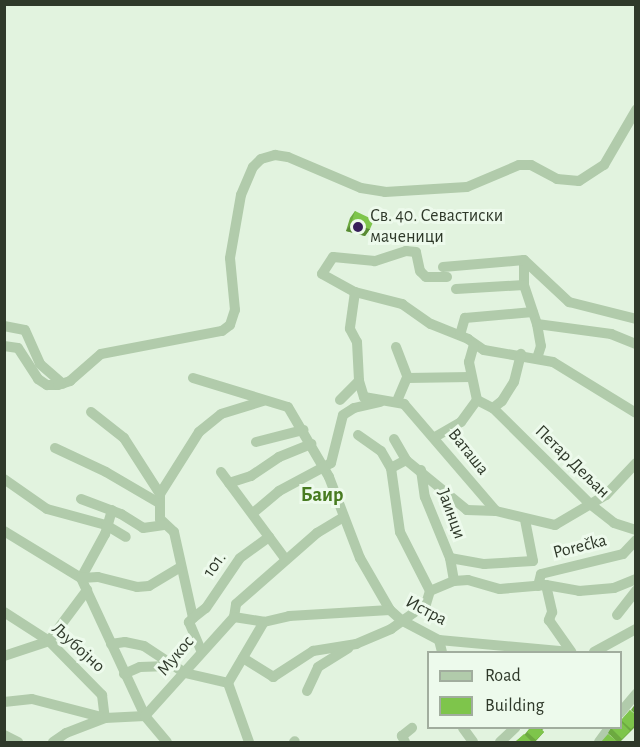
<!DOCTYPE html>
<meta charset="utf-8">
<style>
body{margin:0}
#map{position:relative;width:640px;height:747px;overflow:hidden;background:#e2f3df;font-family:"Alegreya Sans",sans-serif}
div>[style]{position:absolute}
.minor>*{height:10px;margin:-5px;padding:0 5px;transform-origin:5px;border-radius:5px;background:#b1cbab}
.wall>*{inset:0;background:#6ca940}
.shaded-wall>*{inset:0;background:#588a34}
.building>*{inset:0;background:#7ec54b}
.dots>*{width:16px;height:16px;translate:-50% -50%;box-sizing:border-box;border:3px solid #edfaec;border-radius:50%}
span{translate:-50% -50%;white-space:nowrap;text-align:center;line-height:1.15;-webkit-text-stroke:6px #edfaec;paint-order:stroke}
.poi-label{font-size:18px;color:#2f392a}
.left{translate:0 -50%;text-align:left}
.street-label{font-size:18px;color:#2f392a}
.neighbourhood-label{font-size:20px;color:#487b21;font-weight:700}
.frame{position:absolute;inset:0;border:6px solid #2f392a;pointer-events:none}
.legend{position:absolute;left:427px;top:651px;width:195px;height:78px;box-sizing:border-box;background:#edfaec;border:2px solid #a1ad9e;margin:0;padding:8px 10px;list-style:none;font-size:18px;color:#2f392a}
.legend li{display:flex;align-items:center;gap:12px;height:30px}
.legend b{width:30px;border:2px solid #a1ad9e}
</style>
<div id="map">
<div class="minor">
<div style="left:524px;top:260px;width:25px;rotate:90deg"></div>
<div style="left:443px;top:267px;width:81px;rotate:-4.9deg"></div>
<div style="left:524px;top:260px;width:62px;rotate:43deg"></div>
<div style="left:569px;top:302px;width:69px;rotate:14.2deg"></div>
<div style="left:447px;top:277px;width:21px;rotate:180deg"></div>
<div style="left:426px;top:277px;width:8px;rotate:-135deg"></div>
<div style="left:420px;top:271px;width:19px;rotate:-102deg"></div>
<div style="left:416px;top:252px;width:10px;rotate:-174deg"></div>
<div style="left:406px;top:251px;width:33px;rotate:162deg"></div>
<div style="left:375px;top:261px;width:42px;rotate:-174.6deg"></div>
<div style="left:333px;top:257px;width:20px;rotate:123deg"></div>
<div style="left:322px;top:274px;width:38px;rotate:29deg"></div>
<div style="left:355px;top:292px;width:49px;rotate:14.3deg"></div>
<div style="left:402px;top:304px;width:35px;rotate:35deg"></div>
<div style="left:431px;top:324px;width:40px;rotate:22deg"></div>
<div style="left:468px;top:339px;width:19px;rotate:35deg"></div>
<div style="left:484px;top:350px;width:70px;rotate:9.9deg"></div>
<div style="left:553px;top:362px;width:97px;rotate:31.6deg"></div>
<div style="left:456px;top:289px;width:68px;rotate:-3.4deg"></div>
<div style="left:524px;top:285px;width:41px;rotate:71.6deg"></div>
<div style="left:537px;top:324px;width:75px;rotate:7.7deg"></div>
<div style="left:611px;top:334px;width:27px;rotate:22deg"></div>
<div style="left:355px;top:292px;width:37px;rotate:98deg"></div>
<div style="left:350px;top:329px;width:15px;rotate:62deg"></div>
<div style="left:357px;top:342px;width:39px;rotate:87deg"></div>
<div style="left:359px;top:381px;width:17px;rotate:73deg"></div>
<div style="left:364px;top:397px;width:41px;rotate:9.9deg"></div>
<div style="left:404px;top:404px;width:141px;rotate:49.3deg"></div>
<div style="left:496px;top:511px;width:61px;rotate:13.3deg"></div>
<div style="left:555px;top:525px;width:59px;rotate:-30.5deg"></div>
<div style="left:606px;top:495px;width:44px;rotate:-46.8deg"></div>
<div style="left:537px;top:324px;width:22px;rotate:80deg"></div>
<div style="left:541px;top:346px;width:13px;rotate:108deg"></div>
<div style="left:4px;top:326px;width:21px;rotate:11deg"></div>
<div style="left:25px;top:330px;width:37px;rotate:66deg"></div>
<div style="left:40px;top:364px;width:30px;rotate:41deg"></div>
<div style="left:460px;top:335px;width:18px;rotate:-74deg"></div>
<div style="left:465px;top:318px;width:68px;rotate:-5deg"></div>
<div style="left:4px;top:346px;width:14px;rotate:8deg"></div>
<div style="left:18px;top:348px;width:37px;rotate:57deg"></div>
<div style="left:38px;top:379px;width:11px;rotate:34deg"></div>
<div style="left:47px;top:385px;width:11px"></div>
<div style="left:58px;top:385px;width:13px;rotate:-18deg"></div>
<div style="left:70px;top:381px;width:41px;rotate:-41.1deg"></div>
<div style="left:101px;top:354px;width:123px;rotate:-10.8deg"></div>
<div style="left:222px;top:331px;width:10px;rotate:-37deg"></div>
<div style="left:230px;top:325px;width:16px;rotate:-72deg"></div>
<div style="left:235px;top:310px;width:52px;rotate:-95.5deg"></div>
<div style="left:230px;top:258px;width:64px;rotate:-80.1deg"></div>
<div style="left:241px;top:195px;width:30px;rotate:-67deg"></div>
<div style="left:253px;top:167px;width:11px;rotate:-45deg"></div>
<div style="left:261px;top:159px;width:15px;rotate:-16deg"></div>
<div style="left:275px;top:155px;width:13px;rotate:9deg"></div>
<div style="left:288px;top:157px;width:79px;rotate:23deg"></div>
<div style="left:361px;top:188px;width:24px;rotate:9deg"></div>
<div style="left:385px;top:192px;width:82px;rotate:-3.5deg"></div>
<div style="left:467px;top:187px;width:56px;rotate:-22.9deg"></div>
<div style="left:519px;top:165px;width:12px"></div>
<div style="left:531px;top:165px;width:30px;rotate:28deg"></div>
<div style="left:557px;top:179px;width:22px;rotate:5deg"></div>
<div style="left:579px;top:181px;width:30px;rotate:-33deg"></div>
<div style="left:604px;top:165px;width:64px;rotate:-59.8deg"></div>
<div style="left:396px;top:347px;width:33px;rotate:69deg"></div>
<div style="left:193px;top:378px;width:99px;rotate:17deg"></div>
<div style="left:288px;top:407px;width:81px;rotate:59.6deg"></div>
<div style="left:329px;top:477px;width:87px;rotate:69.1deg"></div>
<div style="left:360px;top:558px;width:60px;rotate:60deg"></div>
<div style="left:390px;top:610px;width:15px;rotate:42deg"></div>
<div style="left:401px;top:620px;width:43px;rotate:27.8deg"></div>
<div style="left:439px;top:640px;width:132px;rotate:5.2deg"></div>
<div style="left:340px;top:400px;width:27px;rotate:-45deg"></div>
<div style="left:477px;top:400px;width:18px;rotate:27deg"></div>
<div style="left:493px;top:408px;width:11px;rotate:-38deg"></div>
<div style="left:502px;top:401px;width:22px;rotate:-58deg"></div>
<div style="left:514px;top:382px;width:29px;rotate:-76deg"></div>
<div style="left:397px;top:401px;width:25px;rotate:-67deg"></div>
<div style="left:407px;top:378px;width:64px;rotate:-0.9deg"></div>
<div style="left:493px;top:408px;width:136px;rotate:44.7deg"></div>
<div style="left:590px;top:504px;width:31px;rotate:38deg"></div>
<div style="left:614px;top:523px;width:23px;rotate:18deg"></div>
<div style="left:91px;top:412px;width:42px;rotate:38.2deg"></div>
<div style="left:124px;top:438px;width:67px;rotate:57.3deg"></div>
<div style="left:160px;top:494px;width:25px;rotate:90deg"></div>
<div style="left:160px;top:519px;width:19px;rotate:43deg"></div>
<div style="left:174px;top:532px;width:88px;rotate:77.5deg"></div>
<div style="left:193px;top:618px;width:6px;rotate:135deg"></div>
<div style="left:189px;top:622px;width:30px;rotate:67deg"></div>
<div style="left:358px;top:435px;width:28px;rotate:35deg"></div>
<div style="left:381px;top:451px;width:20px;rotate:60deg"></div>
<div style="left:391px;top:468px;width:65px;rotate:82deg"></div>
<div style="left:400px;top:532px;width:66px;rotate:63deg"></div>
<div style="left:435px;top:437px;width:30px;rotate:-30deg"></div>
<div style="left:461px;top:422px;width:27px;rotate:-54deg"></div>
<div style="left:477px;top:400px;width:39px;rotate:-102deg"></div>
<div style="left:469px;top:362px;width:18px;rotate:-74deg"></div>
<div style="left:394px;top:439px;width:24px;rotate:60deg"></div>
<div style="left:256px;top:442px;width:49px;rotate:-14.3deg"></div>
<div style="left:55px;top:448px;width:56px;rotate:25.2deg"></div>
<div style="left:106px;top:472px;width:61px;rotate:30.3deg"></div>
<div style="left:391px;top:468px;width:17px;rotate:-28deg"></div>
<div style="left:406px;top:460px;width:79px;rotate:39.3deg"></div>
<div style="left:467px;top:510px;width:29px;rotate:2deg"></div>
<div style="left:421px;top:470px;width:27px;rotate:82deg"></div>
<div style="left:425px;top:497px;width:66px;rotate:67.7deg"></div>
<div style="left:450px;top:558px;width:23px;rotate:80deg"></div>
<div style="left:221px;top:472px;width:109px;rotate:53.5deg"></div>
<div style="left:4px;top:479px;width:52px;rotate:34.9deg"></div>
<div style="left:47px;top:509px;width:61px;rotate:15.2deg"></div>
<div style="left:106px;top:525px;width:23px;rotate:31deg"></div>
<div style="left:229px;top:483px;width:23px;rotate:-18deg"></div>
<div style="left:251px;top:476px;width:34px;rotate:-34deg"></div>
<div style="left:279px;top:457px;width:35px;rotate:-22deg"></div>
<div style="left:160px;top:494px;width:73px;rotate:-57.8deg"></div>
<div style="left:199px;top:432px;width:28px;rotate:-39deg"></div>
<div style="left:221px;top:414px;width:44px;rotate:-17.2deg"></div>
<div style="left:81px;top:499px;width:43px;rotate:20.6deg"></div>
<div style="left:121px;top:514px;width:26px;rotate:32deg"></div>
<div style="left:143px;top:528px;width:21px;rotate:-8deg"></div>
<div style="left:112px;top:510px;width:25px;rotate:106deg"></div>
<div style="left:105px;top:534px;width:50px;rotate:118.6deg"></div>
<div style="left:81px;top:578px;width:152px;rotate:65.1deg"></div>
<div style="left:145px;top:716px;width:34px;rotate:50deg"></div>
<div style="left:253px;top:513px;width:34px;rotate:-40deg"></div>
<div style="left:279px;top:491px;width:59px;rotate:-28.3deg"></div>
<div style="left:331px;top:463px;width:49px;rotate:-76deg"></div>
<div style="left:343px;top:415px;width:13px;rotate:-32deg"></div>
<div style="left:354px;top:408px;width:27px;rotate:-13deg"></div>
<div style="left:4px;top:531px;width:90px;rotate:31.4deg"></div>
<div style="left:81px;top:578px;width:17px;rotate:-3deg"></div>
<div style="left:98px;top:577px;width:40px;rotate:14.4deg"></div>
<div style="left:137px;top:587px;width:12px;rotate:-5deg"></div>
<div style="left:149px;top:586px;width:35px;rotate:-31deg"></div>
<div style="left:450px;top:558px;width:35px;rotate:10deg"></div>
<div style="left:484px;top:564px;width:49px;rotate:-3.5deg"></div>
<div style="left:533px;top:561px;width:42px;rotate:-101deg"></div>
<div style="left:546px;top:585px;width:28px;rotate:77deg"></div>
<div style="left:552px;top:612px;width:9px;rotate:111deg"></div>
<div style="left:549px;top:620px;width:39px;rotate:55deg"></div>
<div style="left:538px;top:586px;width:12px;rotate:-76deg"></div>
<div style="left:541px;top:574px;width:84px;rotate:-13.7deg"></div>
<div style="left:623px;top:554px;width:19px;rotate:-47deg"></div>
<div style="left:4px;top:612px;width:54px;rotate:32.8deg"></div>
<div style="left:49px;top:641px;width:76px;rotate:45.5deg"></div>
<div style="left:102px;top:695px;width:23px;rotate:83deg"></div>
<div style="left:105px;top:718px;width:42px;rotate:159deg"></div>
<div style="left:66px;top:733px;width:16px;rotate:145deg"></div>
<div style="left:617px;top:615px;width:31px;rotate:-52deg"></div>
<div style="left:234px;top:617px;width:13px;rotate:-81deg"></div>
<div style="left:236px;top:604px;width:108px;rotate:-41.2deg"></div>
<div style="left:317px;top:533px;width:31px;rotate:-31deg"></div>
<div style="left:234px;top:617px;width:30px;rotate:9deg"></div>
<div style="left:193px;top:618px;width:16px;rotate:-38deg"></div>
<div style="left:206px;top:608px;width:60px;rotate:-55.8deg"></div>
<div style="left:240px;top:558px;width:36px;rotate:-36deg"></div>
<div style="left:439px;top:640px;width:12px;rotate:76deg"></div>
<div style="left:111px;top:644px;width:14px;rotate:-8deg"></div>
<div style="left:125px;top:642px;width:19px;rotate:12deg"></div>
<div style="left:144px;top:646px;width:49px;rotate:33.4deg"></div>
<div style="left:185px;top:673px;width:44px;rotate:13.1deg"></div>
<div style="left:594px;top:652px;width:48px;rotate:-28.7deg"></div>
<div style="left:4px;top:656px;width:47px;rotate:-18.4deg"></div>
<div style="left:49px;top:641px;width:64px;rotate:-53.3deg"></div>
<div style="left:243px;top:658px;width:36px;rotate:32deg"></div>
<div style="left:273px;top:677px;width:48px;rotate:-33deg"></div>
<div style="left:313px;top:651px;width:44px;rotate:-9.2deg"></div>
<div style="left:356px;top:644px;width:38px;rotate:-23deg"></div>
<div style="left:391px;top:629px;width:43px;rotate:-35.5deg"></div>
<div style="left:426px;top:604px;width:14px;rotate:-73deg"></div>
<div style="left:430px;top:591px;width:26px;rotate:-23deg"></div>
<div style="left:454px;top:581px;width:14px;rotate:-4deg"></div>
<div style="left:468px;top:580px;width:33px;rotate:16deg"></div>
<div style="left:500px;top:589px;width:46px;rotate:-5deg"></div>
<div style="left:546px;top:585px;width:34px;rotate:10deg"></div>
<div style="left:579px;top:591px;width:35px;rotate:-5deg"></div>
<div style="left:614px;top:588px;width:24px;rotate:-22deg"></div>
<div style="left:124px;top:674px;width:17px;rotate:-24deg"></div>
<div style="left:140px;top:667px;width:29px;rotate:-2deg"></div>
<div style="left:307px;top:691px;width:26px;rotate:-65deg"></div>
<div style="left:318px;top:667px;width:36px;rotate:-32deg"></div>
<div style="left:4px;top:702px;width:28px;rotate:-6deg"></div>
<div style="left:32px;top:699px;width:75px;rotate:14.6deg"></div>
<div style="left:105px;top:718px;width:40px;rotate:-2.9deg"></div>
<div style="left:145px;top:716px;width:133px;rotate:-48deg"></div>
<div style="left:620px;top:713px;width:25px;rotate:-50deg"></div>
<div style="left:463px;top:728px;width:17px;rotate:54deg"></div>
<div style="left:4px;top:735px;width:16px;rotate:27deg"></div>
<div style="left:249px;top:742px;width:63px;rotate:-109.6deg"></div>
<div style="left:228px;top:683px;width:71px;rotate:-59.5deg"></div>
<div style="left:264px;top:622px;width:26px;rotate:-13deg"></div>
<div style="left:289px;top:616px;width:101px;rotate:-3.4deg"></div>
<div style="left:294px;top:742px;width:1px;rotate:-45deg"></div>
<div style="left:405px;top:742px;width:7px;rotate:-117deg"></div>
<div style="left:402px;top:736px;width:13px;rotate:-39deg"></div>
<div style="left:500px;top:742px;width:21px;rotate:-43deg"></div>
<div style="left:599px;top:742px;width:17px;rotate:-54deg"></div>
</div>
<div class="wall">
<div style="clip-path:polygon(355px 211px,370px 229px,365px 236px,346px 231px,350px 218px)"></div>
<div style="clip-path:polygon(636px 703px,636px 715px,631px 710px)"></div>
<div style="clip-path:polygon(630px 710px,636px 726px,620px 742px,601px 742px,615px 740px,608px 733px,611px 728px,621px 728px,621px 721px)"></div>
<div style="clip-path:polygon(530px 728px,545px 728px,542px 730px,544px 732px,535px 742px,515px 742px,525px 734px)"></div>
</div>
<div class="shaded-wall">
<div style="clip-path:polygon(351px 224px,370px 229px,365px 236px,346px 231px)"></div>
</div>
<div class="building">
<div style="clip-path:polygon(355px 211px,374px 220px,370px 229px,351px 224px)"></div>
<div style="clip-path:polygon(630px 710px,636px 715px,636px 724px,631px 729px,621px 720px)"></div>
<div style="clip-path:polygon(621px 722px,630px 731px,622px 739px,611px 728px,621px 728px)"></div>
<div style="clip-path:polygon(530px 728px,540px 728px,544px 732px,536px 740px,527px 732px)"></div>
<div style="clip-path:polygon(524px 734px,532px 742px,515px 742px)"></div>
<div style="clip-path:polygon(608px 734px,618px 742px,601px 742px)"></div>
</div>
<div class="dots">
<div style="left:358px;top:227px;background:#371f5a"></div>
</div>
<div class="poi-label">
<span class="left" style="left:370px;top:227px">Св. 40. Севастиски<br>маченици</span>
</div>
<div class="street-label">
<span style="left:468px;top:452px;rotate:51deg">Ваташа</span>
<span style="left:572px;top:462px;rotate:44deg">Петар Дељан</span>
<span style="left:451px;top:514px;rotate:70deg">Јаинци</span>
<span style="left:580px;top:547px;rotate:-14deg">Porečka</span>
<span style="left:215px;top:565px;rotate:-55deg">101.</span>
<span style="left:426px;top:611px;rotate:28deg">Истра</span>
<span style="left:78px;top:648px;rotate:42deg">Љубојно</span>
<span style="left:176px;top:656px;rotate:-50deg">Мукос</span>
</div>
<div class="neighbourhood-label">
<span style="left:322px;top:495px">Баир</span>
</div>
<div class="frame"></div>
<ul class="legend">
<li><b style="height:8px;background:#b1cbab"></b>Road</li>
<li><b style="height:16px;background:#7ec54b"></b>Building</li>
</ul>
</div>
